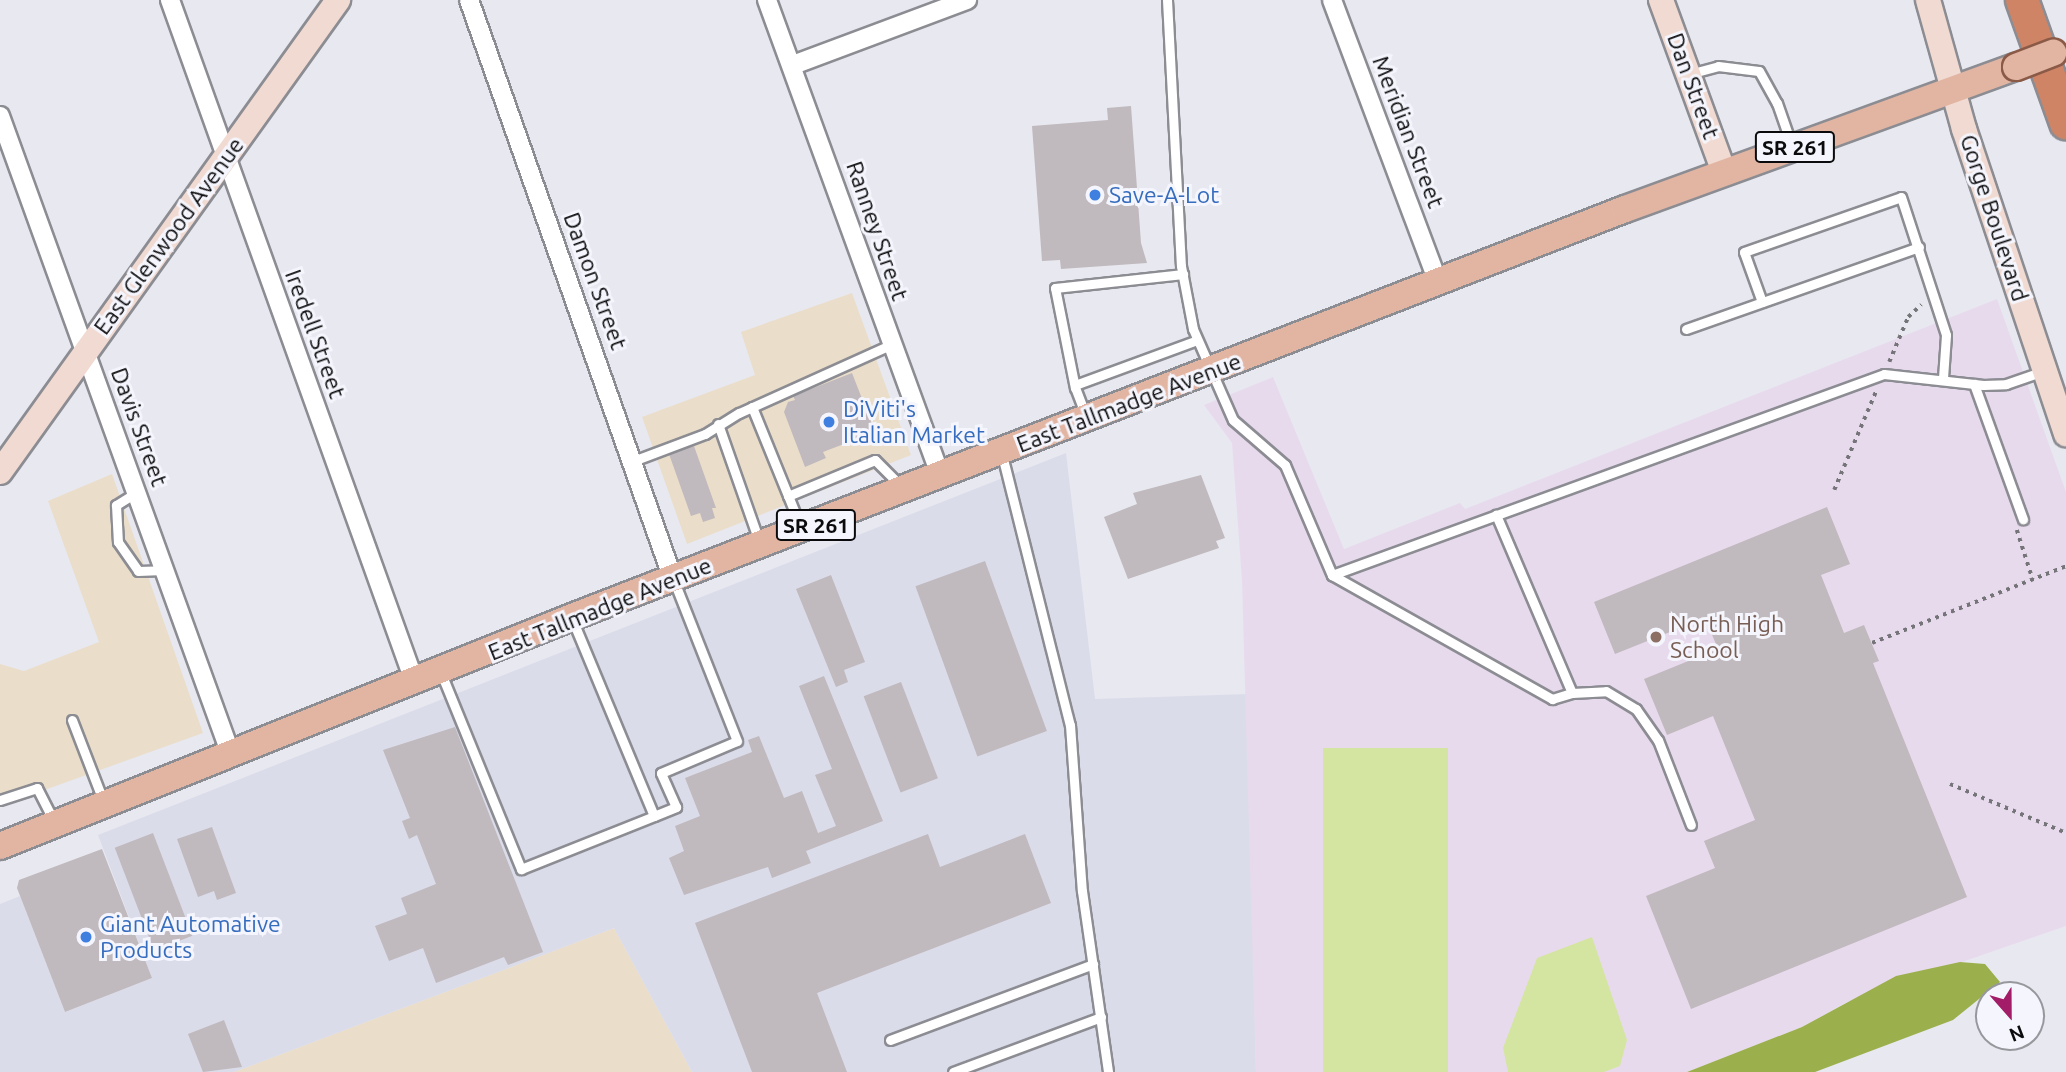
<!DOCTYPE html>
<style>
body{margin:0}
#map{position:relative;width:2066px;height:1072px;overflow:hidden;background:#e8e8f0;font-family:Ubuntu,sans-serif}
div>[style]{position:absolute}
.commercial>*{inset:0;background:#eadeca}
.built>*{inset:0;background:#dbdcea}
.education>*{inset:0;background:#e8daed}
.green>*{inset:0;background:#d4e5a1;transform-origin:0 0}
.forest>*{inset:0;background:#9bb04d}
.building>*{inset:0;background:#c0b9bd;transform-origin:0 0}
.path>*{height:3.5px;margin-top:-1.75px;transform-origin:0;background:repeating-linear-gradient(90deg,#747479 0 3.5px,transparent 0 8.5px)}
.roads{filter:drop-shadow(2px 0 #8c8c93) drop-shadow(-2px 0 #8c8c93) drop-shadow(0 2px #8c8c93) drop-shadow(0 -2px #8c8c93)}
.lane>*{height:9px;margin:-4.5px;padding:0 4.5px;transform-origin:4.5px;border-radius:4.5px;background:#fff}
.street>*{height:18px;margin:-9px;padding:0 9px;transform-origin:9px;border-radius:9px;background:#fff}
.secondary>*{height:24px;margin:-12px;padding:0 12px;transform-origin:12px;border-radius:12px;background:#f1dad1}
.primary>*{height:26px;margin:-13px;padding:0 13px;transform-origin:13px;border-radius:13px;background:#e2b5a3}
.highway>*{height:32px;margin:-16px;padding:0 16px;transform-origin:16px;border-radius:16px;background:#cf8466}
.bridges{filter:drop-shadow(2px 0 #8a5a47) drop-shadow(-2px 0 #8a5a47) drop-shadow(0 2px #8a5a47) drop-shadow(0 -2px #8a5a47)}
.primary-bridge>*{height:26px;margin:-13px;padding:0 13px;transform-origin:13px;border-radius:13px;background:#e2b5a3}
.dots>*{width:19px;height:19px;translate:-50% -50%;box-sizing:border-box;border:4px solid #f5f6fd;border-radius:50%}
span{translate:-50% -50%;white-space:nowrap;text-align:center;line-height:1.15;-webkit-text-stroke:6px #f5f6fd;paint-order:stroke}
.shield-label span{padding:2px 5px;background:#f5f6fd;border:2px solid;border-radius:5px;-webkit-text-stroke-width:0}
.shield-label{font-size:21px;color:#0b0b0d;font-weight:700}
.street-label{font-size:23px;color:#0b0b0d}
.shop-label{font-size:23px;color:#366cbe}
.left{translate:0 -50%;text-align:left}
.education-label{font-size:23px;color:#785e54}
.north{position:absolute;left:1975px;top:981px;width:70px;height:70px;box-sizing:border-box;background:#f5f6fd;border:2px solid #97989d;border-radius:50%;rotate:159deg;font-size:19px;font-weight:700;line-height:28px;text-align:center;color:#0b0b0d}
.north::after{content:'';display:block;margin:auto;width:24px;height:32px;background:#a21c68;clip-path:polygon(50% 0,100% 100%,50% 72%,0 100%)}
</style>
<div id="map">
<div class="commercial">
<div style="clip-path:polygon(852px 293px,911px 455px,687px 544px,642px 417px,755px 375px,741px 332px)"></div>
<div style="clip-path:polygon(112px 474px,203px 733px,0 806px,0 664px,24px 671px,99px 642px,48px 501px)"></div>
<div style="clip-path:polygon(614px 928px,692px 1072px,234px 1072px)"></div>
</div>
<div class="built">
<div style="clip-path:polygon(1066px 453px,1095px 699px,1248px 694px,1256px 1072px,692px 1072px,614px 928px,234px 1072px,0 1072px,0 904px,20px 896px,65px 1012px,152px 978px,98px 835px)"></div>
</div>
<div class="education">
<div style="clip-path:polygon(1997px 299px,2066px 492px,2066px 926px,1847px 1002px,1802px 1027px,1687px 1072px,1256px 1072px,1242px 580px,1232px 443px,1204px 405px,1273px 377px,1344px 549px,1460px 503px,1465px 509px)"></div>
</div>
<div class="green">
<div style="left:1448px;top:748px;width:324px;height:125px;rotate:90deg"></div>
<div style="clip-path:polygon(1592px 937px,1627px 1040px,1620px 1066px,1604px 1072px,1508px 1072px,1503px 1048px,1537px 958px)"></div>
</div>
<div class="forest">
<div style="clip-path:polygon(1960px 962px,1985px 964px,2000px 982px,1953px 1020px,1815px 1072px,1687px 1072px,1802px 1027px,1896px 976px)"></div>
</div>
<div class="building">
<div style="clip-path:polygon(1131px 106px,1141px 243px,1147px 263px,1061px 269px,1060px 260px,1042px 261px,1032px 126px,1108px 120px,1107px 108px)"></div>
<div style="clip-path:polygon(852px 373px,875px 432px,823px 452px,826px 458px,805px 467px,784px 412px,788px 402px,795px 400px,793px 396px)"></div>
<div style="clip-path:polygon(694px 446px,716px 508px,712px 508px,715px 518px,703px 522px,700px 513px,691px 516px,669px 454px)"></div>
<div style="clip-path:polygon(1201px 475px,1225px 538px,1216px 541px,1219px 548px,1128px 579px,1104px 517px,1137px 504px,1133px 493px)"></div>
<div style="clip-path:polygon(1827px 507px,1850px 564px,1821px 575px,1844px 633px,1864px 625px,1879px 661px,1873px 663px,1967px 897px,1691px 1009px,1646px 896px,1715px 868px,1704px 841px,1755px 820px,1713px 716px,1667px 735px,1644px 679px,1718px 649px,1705px 618px,1615px 654px,1594px 602px)"></div>
<div style="left:985px;top:561px;width:181px;height:74px;rotate:70deg"></div>
<div style="clip-path:polygon(831px 575px,865px 662px,844px 670px,848px 682px,836px 687px,796px 589px)"></div>
<div style="clip-path:polygon(824px 676px,883px 821px,806px 851px,811px 863px,772px 878px,768px 867px,684px 895px,669px 858px,684px 851px,675px 826px,700px 816px,685px 778px,752px 752px,748px 740px,759px 736px,784px 798px,802px 791px,818px 833px,836px 826px,815px 775px,832px 769px,799px 686px)"></div>
<div style="left:901px;top:682px;width:103px;height:40px;rotate:69deg"></div>
<div style="clip-path:polygon(455px 727px,543px 952px,508px 965px,504px 957px,436px 983px,423px 948px,389px 961px,375px 926px,407px 914px,401px 898px,436px 884px,417px 835px,409px 839px,402px 821px,410px 818px,383px 750px)"></div>
<div style="clip-path:polygon(212px 827px,236px 893px,217px 900px,214px 891px,198px 897px,177px 839px)"></div>
<div style="left:153px;top:833px;width:110px;height:41px;rotate:69deg"></div>
<div style="clip-path:polygon(928px 834px,940px 867px,1025px 834px,1051px 903px,817px 993px,847px 1072px,752px 1072px,695px 923px)"></div>
<div style="clip-path:polygon(102px 849px,152px 978px,65px 1012px,17px 888px,19px 880px)"></div>
<div style="clip-path:polygon(224px 1020px,242px 1067px,203px 1072px,188px 1034px)"></div>
</div>
<div class="path">
<div style="left:1889px;top:362px;width:49px;rotate:-67.1deg"></div>
<div style="left:1908px;top:317px;width:18px;rotate:-43deg"></div>
<div style="left:1834px;top:490px;width:108px;rotate:-67deg"></div>
<div style="left:2017px;top:530px;width:52px;rotate:72.3deg"></div>
<div style="left:1872px;top:643px;width:209px;rotate:-21.6deg"></div>
<div style="left:1950px;top:784px;width:126px;rotate:22.9deg"></div>
</div>
<div class="roads">
<div class="lane">
<div style="left:1167px;top:0;width:266px;rotate:87deg"></div>
<div style="left:1181px;top:266px;width:64px;rotate:79.2deg"></div>
<div style="left:1193px;top:329px;width:99px;rotate:66.3deg"></div>
<div style="left:1233px;top:420px;width:69px;rotate:40.9deg"></div>
<div style="left:1285px;top:465px;width:120px;rotate:66.9deg"></div>
<div style="left:1332px;top:575px;width:587px;rotate:-20.01deg"></div>
<div style="left:1884px;top:374px;width:100px;rotate:6.3deg"></div>
<div style="left:1983px;top:385px;width:23px;rotate:-2deg"></div>
<div style="left:2006px;top:384px;width:39px;rotate:-19deg"></div>
<div style="left:1689px;top:74px;width:30px;rotate:-15deg"></div>
<div style="left:1718px;top:66px;width:41px;rotate:7deg"></div>
<div style="left:1759px;top:71px;width:37px;rotate:61deg"></div>
<div style="left:1777px;top:103px;width:46px;rotate:70.8deg"></div>
<div style="left:1762px;top:302px;width:53px;rotate:-109.8deg"></div>
<div style="left:1744px;top:252px;width:166px;rotate:-19.3deg"></div>
<div style="left:1901px;top:197px;width:145px;rotate:71.9deg"></div>
<div style="left:1946px;top:335px;width:43px;rotate:94deg"></div>
<div style="left:1686px;top:329px;width:247px;rotate:-19.4deg"></div>
<div style="left:1974px;top:384px;width:144px;rotate:70.1deg"></div>
<div style="left:1075px;top:385px;width:130px;rotate:-20.2deg"></div>
<div style="left:752px;top:407px;width:127px;rotate:67.9deg"></div>
<div style="left:1086px;top:416px;width:30px;rotate:-111deg"></div>
<div style="left:1075px;top:388px;width:102px;rotate:-101.3deg"></div>
<div style="left:1055px;top:288px;width:129px;rotate:-6.2deg"></div>
<div style="left:718px;top:424px;width:124px;rotate:70.7deg"></div>
<div style="left:1002px;top:455px;width:278px;rotate:75.9deg"></div>
<div style="left:1070px;top:725px;width:166px;rotate:85.9deg"></div>
<div style="left:1082px;top:891px;width:183px;rotate:81.8deg"></div>
<div style="left:633px;top:461px;width:77px;rotate:-20.6deg"></div>
<div style="left:705px;top:434px;width:40px;rotate:-32deg"></div>
<div style="left:739px;top:413px;width:166px;rotate:-24.2deg"></div>
<div style="left:137px;top:492px;width:25px;rotate:148deg"></div>
<div style="left:116px;top:505px;width:37px;rotate:87deg"></div>
<div style="left:118px;top:542px;width:35px;rotate:55deg"></div>
<div style="left:138px;top:571px;width:25px;rotate:-2deg"></div>
<div style="left:788px;top:496px;width:94px;rotate:-22.5deg"></div>
<div style="left:875px;top:460px;width:38px;rotate:45deg"></div>
<div style="left:1332px;top:575px;width:253px;rotate:29.4deg"></div>
<div style="left:1552px;top:699px;width:21px;rotate:-17deg"></div>
<div style="left:1572px;top:693px;width:194px;rotate:-113.1deg"></div>
<div style="left:572px;top:619px;width:213px;rotate:67.4deg"></div>
<div style="left:441px;top:673px;width:212px;rotate:67.8deg"></div>
<div style="left:521px;top:869px;width:143px;rotate:-21.7deg"></div>
<div style="left:654px;top:816px;width:24px;rotate:-22deg"></div>
<div style="left:676px;top:807px;width:37px;rotate:-114deg"></div>
<div style="left:661px;top:773px;width:82px;rotate:-22.8deg"></div>
<div style="left:737px;top:741px;width:172px;rotate:-111.5deg"></div>
<div style="left:1572px;top:693px;width:34px;rotate:-3deg"></div>
<div style="left:1606px;top:691px;width:35px;rotate:31deg"></div>
<div style="left:1636px;top:709px;width:38px;rotate:55deg"></div>
<div style="left:1658px;top:740px;width:91px;rotate:68.8deg"></div>
<div style="left:72px;top:720px;width:89px;rotate:68.9deg"></div>
<div style="left:0;top:800px;width:39px;rotate:-18deg"></div>
<div style="left:37px;top:788px;width:39px;rotate:63deg"></div>
<div style="left:890px;top:1040px;width:217px;rotate:-20.5deg"></div>
<div style="left:953px;top:1072px;width:158px;rotate:-20.4deg"></div>
</div>
<div class="street">
<div style="left:170px;top:0;width:726px;rotate:70.27deg"></div>
<div style="left:469px;top:0;width:614px;rotate:70.59deg"></div>
<div style="left:767px;top:0;width:508px;rotate:69.96deg"></div>
<div style="left:1332px;top:0;width:301px;rotate:69.4deg"></div>
<div style="left:793px;top:65px;width:186px;rotate:-20.5deg"></div>
<div style="left:0;top:116px;width:679px;rotate:70.12deg"></div>
</div>
<div class="secondary">
<div style="left:1661px;top:0;width:183px;rotate:69.9deg"></div>
<div style="left:1928px;top:0;width:134px;rotate:74.4deg"></div>
<div style="left:1964px;top:129px;width:322px;rotate:71.5deg"></div>
<div style="left:0;top:472px;width:581px;rotate:-54.39deg"></div>
</div>
<div class="primary">
<div style="left:0;top:846px;width:616px;rotate:-21.82deg"></div>
<div style="left:572px;top:617px;width:1129px;rotate:-21.18deg"></div>
<div style="left:1625px;top:209px;width:416px;rotate:-20deg"></div>
</div>
<div class="highway">
<div style="left:2022px;top:0;width:131px;rotate:70.3deg"></div>
</div>
</div>
<div class="bridges">
<div class="primary-bridge">
<div style="left:2016px;top:67px;width:40px;rotate:-21deg"></div>
</div>
</div>
<div class="dots">
<div style="left:1095px;top:195px;background:#3f7fe0"></div>
<div style="left:829px;top:422px;background:#3f7fe0"></div>
<div style="left:1656px;top:637px;background:#8d6e63"></div>
<div style="left:86px;top:937px;background:#3f7fe0"></div>
</div>
<div class="shield-label">
<span style="left:1795px;top:147px">SR 261</span>
<span style="left:816px;top:525px">SR 261</span>
</div>
<div class="street-label">
<span style="left:1693px;top:86px;rotate:70deg">Dan Street</span>
<span style="left:1408px;top:132px;rotate:69deg">Meridian Street</span>
<span style="left:1994px;top:218px;rotate:72deg">Gorge Boulevard</span>
<span style="left:877px;top:231px;rotate:71deg">Ranney Street</span>
<span style="left:169px;top:236px;rotate:-54deg">East Glenwood Avenue</span>
<span style="left:595px;top:281px;rotate:70deg">Damon Street</span>
<span style="left:315px;top:334px;rotate:70deg">Iredell Street</span>
<span style="left:1129px;top:403px;rotate:-21deg">East Tallmadge Avenue</span>
<span style="left:139px;top:427px;rotate:70deg">Davis Street</span>
<span style="left:600px;top:609px;rotate:-22deg">East Tallmadge Avenue</span>
</div>
<div class="shop-label">
<span class="left" style="left:1109px;top:195px">Save-A-Lot</span>
<span class="left" style="left:843px;top:422px">DiViti's<br>Italian Market</span>
<span class="left" style="left:100px;top:937px">Giant Automative<br>Products</span>
</div>
<div class="education-label">
<span class="left" style="left:1670px;top:637px">North High<br>School</span>
</div>
<div class="north">N</div>
</div>
